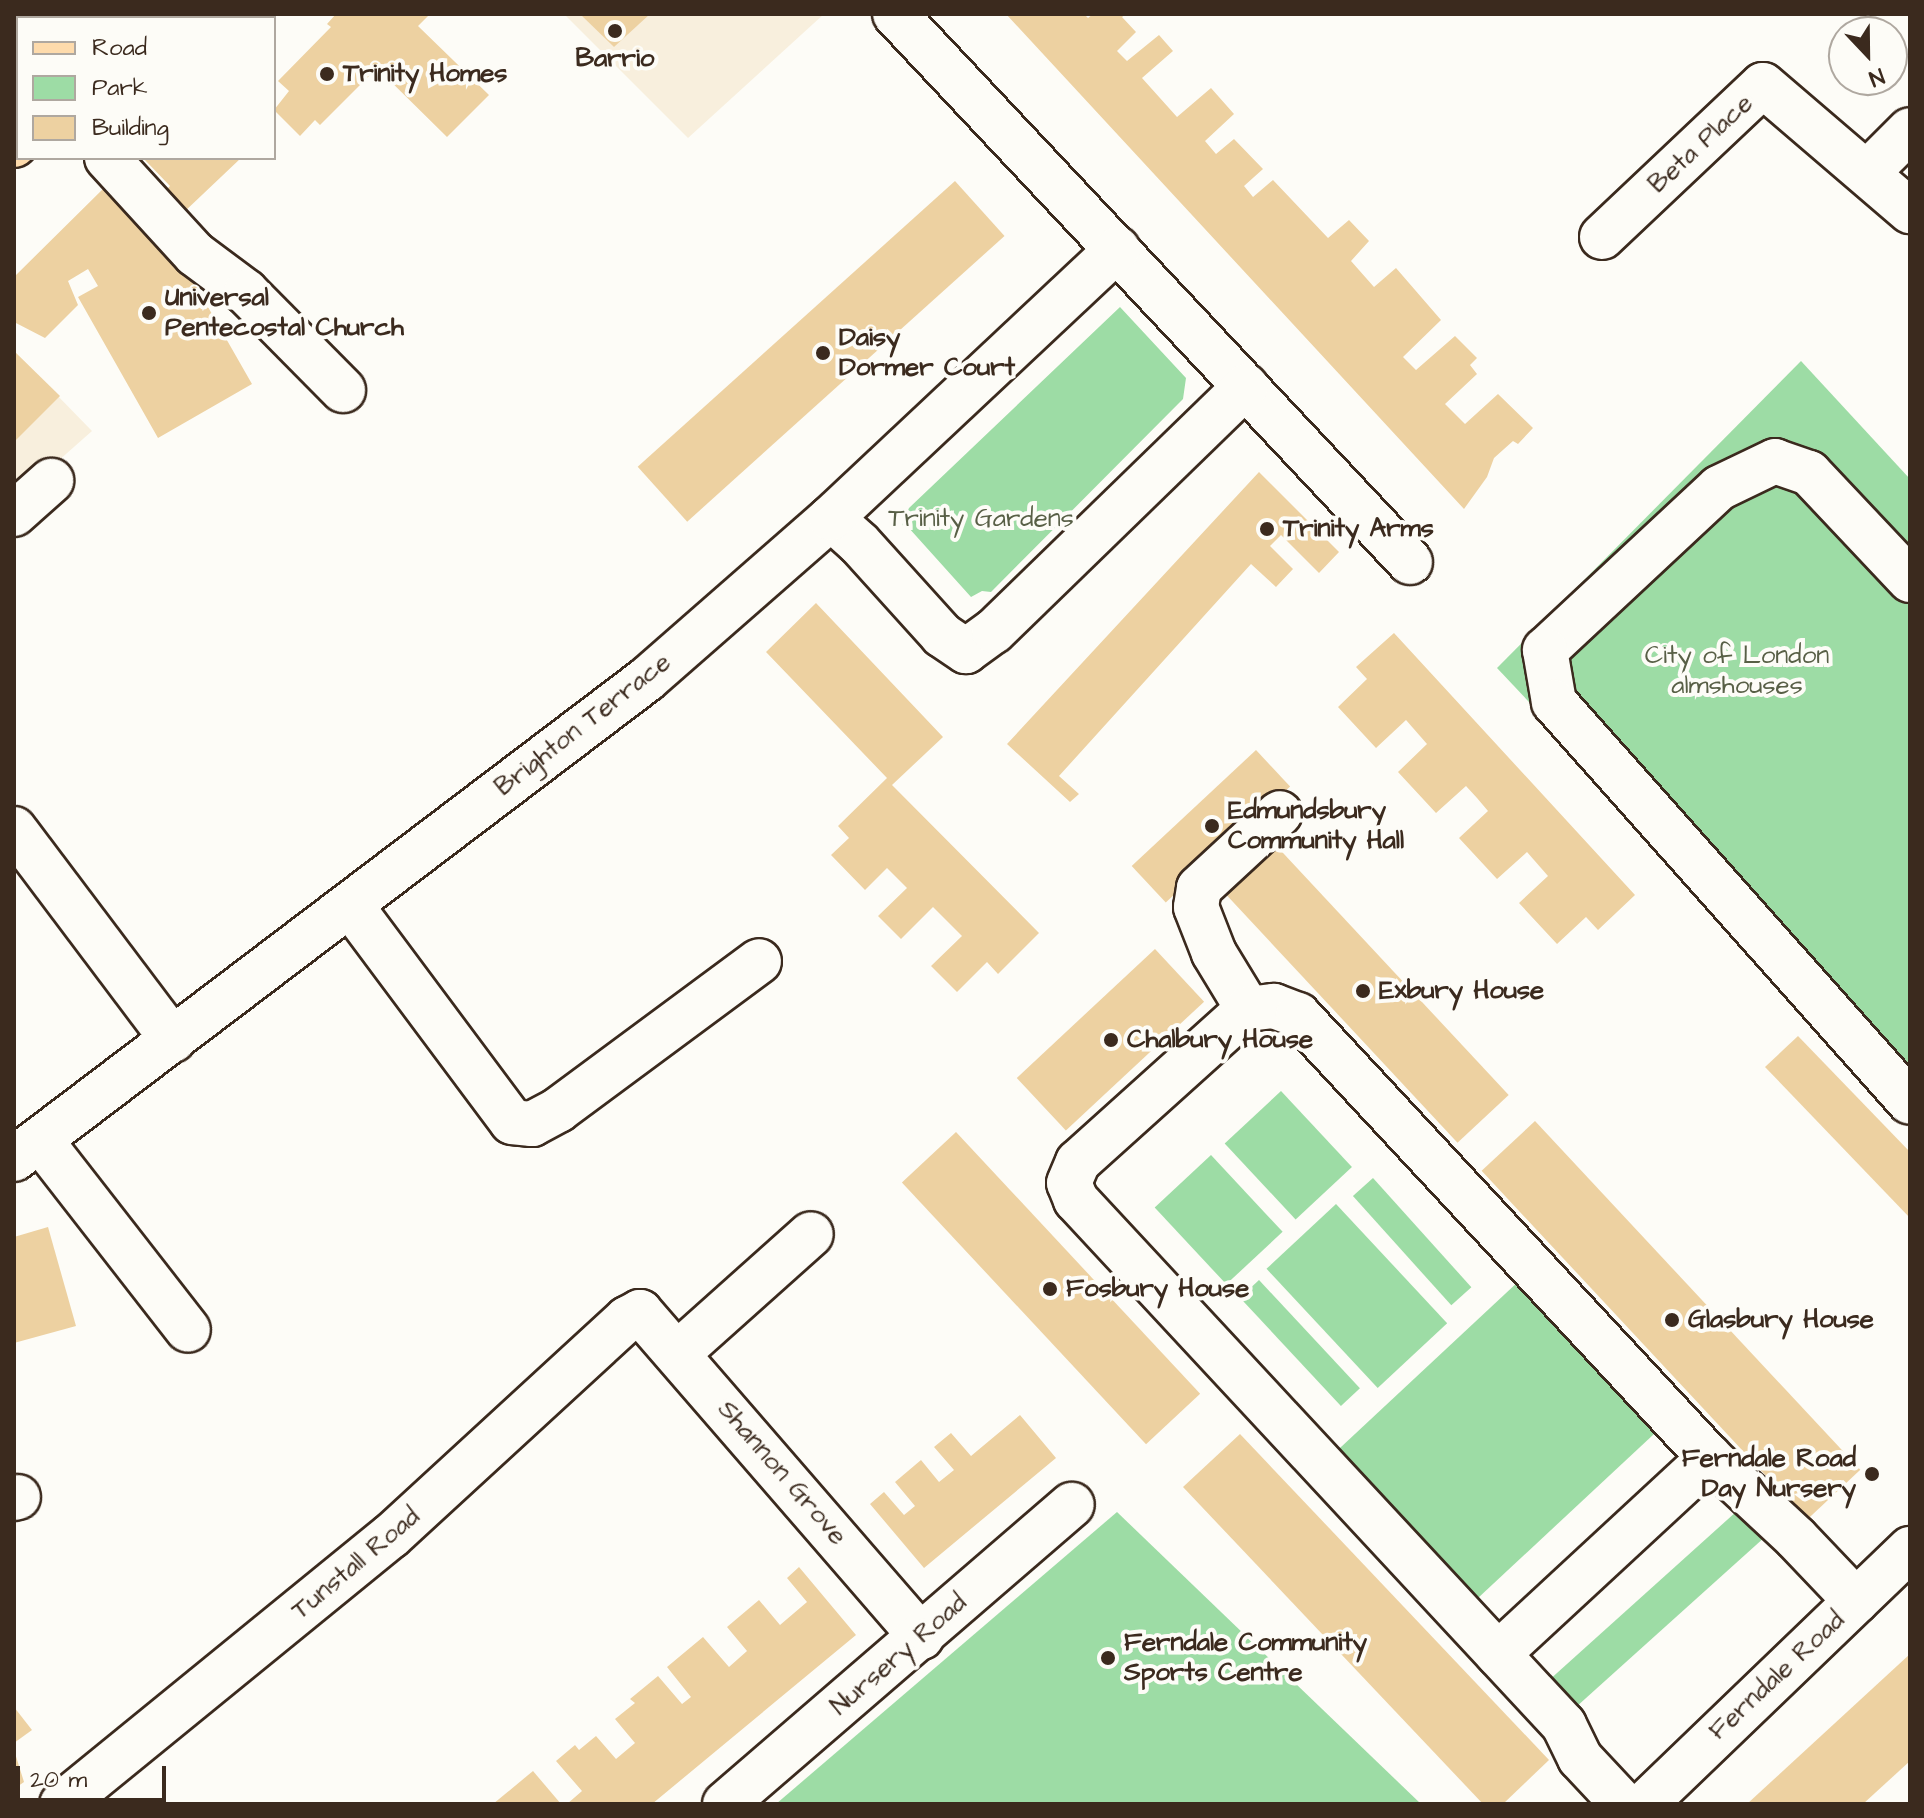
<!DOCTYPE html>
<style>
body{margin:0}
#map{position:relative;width:1924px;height:1818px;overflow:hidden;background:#fdfcf7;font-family:"Architects Daughter",sans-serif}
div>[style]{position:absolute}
.built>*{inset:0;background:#f8efdd}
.green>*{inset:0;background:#9ddca5;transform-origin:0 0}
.building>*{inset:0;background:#edd1a1;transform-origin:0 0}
.roads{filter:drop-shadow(2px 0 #3b2a1e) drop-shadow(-2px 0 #3b2a1e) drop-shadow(0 2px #3b2a1e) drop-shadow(0 -2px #3b2a1e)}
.minor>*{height:44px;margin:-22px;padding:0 22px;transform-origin:22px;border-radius:22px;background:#fdfcf7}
.major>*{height:44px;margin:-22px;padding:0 22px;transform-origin:22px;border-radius:22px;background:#fedbac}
.dots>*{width:22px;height:22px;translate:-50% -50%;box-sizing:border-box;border:4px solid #fdfcf7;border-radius:50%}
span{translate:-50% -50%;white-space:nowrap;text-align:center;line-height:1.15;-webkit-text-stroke:8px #fdfcf7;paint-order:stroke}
.poi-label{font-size:26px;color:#3b2a1e;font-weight:700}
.left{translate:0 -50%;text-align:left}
.right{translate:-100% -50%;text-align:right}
.street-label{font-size:26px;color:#3b2a1e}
.park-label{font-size:26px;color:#585f46}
.frame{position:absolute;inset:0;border:16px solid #3b2a1e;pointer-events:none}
.legend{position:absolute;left:16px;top:16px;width:260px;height:144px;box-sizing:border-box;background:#fdfcf7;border:2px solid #afa8a0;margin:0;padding:10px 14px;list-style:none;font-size:24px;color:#3b2a1e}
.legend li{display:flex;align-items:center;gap:16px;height:40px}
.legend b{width:40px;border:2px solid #afa8a0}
.north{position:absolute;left:1828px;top:16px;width:80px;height:80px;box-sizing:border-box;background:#fdfcf7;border:2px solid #afa8a0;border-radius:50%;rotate:158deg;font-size:22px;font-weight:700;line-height:32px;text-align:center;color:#3b2a1e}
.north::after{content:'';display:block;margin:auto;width:28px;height:36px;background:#3b2a1e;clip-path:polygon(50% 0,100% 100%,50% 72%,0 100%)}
.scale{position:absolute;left:16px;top:1766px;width:150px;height:36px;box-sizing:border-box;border:4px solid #3b2a1e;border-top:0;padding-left:10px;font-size:24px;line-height:28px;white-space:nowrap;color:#3b2a1e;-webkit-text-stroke:6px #fdfcf7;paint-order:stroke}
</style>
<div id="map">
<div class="built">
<div style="clip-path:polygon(564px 14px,824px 14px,688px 138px)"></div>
<div style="clip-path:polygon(14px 351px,92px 431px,14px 500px)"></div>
</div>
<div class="green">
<div style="clip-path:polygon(1120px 307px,1186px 378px,1183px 399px,991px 592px,982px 591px,971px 597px,908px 527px,902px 525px,909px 508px)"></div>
<div style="clip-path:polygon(1801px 361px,1910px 479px,1910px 1107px,1497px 668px)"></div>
<div style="left:1281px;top:1091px;width:104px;height:77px;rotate:47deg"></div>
<div style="left:1211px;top:1155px;width:105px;height:77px;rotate:47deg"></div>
<div style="left:1373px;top:1178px;width:147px;height:27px;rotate:48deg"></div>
<div style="left:1336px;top:1204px;width:163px;height:95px;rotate:47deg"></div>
<div style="left:1259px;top:1280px;width:148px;height:26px;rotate:47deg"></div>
<div style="left:1520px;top:1280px;width:204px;height:259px;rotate:47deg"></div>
<div style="left:1737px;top:1511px;width:38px;height:265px;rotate:48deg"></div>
<div style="clip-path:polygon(1117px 1512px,1421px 1804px,776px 1804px)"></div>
</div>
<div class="building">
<div style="clip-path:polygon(336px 14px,430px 14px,418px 26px,489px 95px,447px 137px,377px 68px,320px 125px,315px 120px,300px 136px,274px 110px,289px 91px,278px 81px,331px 27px,327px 24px)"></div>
<div style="clip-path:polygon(580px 14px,650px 14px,614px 47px)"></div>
<div style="clip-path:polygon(1006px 14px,1084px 14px,1088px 18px,1093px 14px,1126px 14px,1122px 17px,1136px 32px,1117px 51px,1127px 61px,1159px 35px,1173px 51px,1142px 78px,1177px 117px,1211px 88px,1234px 114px,1205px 141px,1216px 154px,1234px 139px,1263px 169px,1244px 186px,1253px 197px,1273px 180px,1328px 238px,1349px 220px,1369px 241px,1351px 261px,1374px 287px,1396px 268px,1441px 320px,1403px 357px,1416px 370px,1455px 336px,1477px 358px,1470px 365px,1477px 374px,1445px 404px,1465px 424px,1498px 394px,1533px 428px,1518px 444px,1513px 441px,1494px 458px,1487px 477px,1464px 509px)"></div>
<div style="clip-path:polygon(143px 158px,241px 158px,183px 213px,163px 193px,170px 186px)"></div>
<div style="left:955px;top:181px;width:74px;height:427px;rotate:48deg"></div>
<div style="clip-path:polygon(107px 185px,172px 244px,252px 384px,158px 438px,78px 297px,98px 286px,88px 269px,68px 281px,78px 305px,45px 338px,14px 322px,14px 277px)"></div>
<div style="clip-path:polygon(14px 351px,60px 396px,14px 442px)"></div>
<div style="clip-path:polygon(1259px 472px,1339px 552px,1319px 573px,1281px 535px,1270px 546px,1293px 569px,1276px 587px,1251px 564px,1059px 776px,1079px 794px,1070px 802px,1007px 744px)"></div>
<div style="clip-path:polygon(816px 603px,943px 737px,892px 785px,1039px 933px,998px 974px,987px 962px,957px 992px,931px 966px,962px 936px,933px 907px,901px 939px,878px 916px,907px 888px,887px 868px,865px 890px,831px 855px,849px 838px,838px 826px,887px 778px,766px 652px)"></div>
<div style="clip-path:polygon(1394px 633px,1635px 895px,1598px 930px,1586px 917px,1557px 944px,1519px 903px,1548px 876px,1527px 852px,1497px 879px,1459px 838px,1488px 811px,1477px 798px,1466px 786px,1436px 813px,1398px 772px,1427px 744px,1406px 720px,1376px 748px,1338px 707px,1367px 679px,1356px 667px)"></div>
<div style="left:1256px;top:750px;width:50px;height:170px;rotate:47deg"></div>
<div style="left:1270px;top:839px;width:350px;height:70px;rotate:47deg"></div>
<div style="left:1155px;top:949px;width:72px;height:189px;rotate:47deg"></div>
<div style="clip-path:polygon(1798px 1036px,1910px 1152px,1910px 1218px,1765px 1067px)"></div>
<div style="left:1535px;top:1121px;width:477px;height:73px;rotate:47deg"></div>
<div style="left:956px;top:1132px;width:358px;height:74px;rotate:47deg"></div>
<div style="clip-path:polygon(48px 1227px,76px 1326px,14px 1343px,14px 1237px)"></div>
<div style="clip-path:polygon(1020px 1415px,1056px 1458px,924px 1568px,870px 1504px,884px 1492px,904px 1515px,915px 1506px,895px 1482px,921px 1460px,939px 1482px,954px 1470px,934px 1447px,951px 1433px,971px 1456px)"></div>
<div style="clip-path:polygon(1240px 1434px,1549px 1760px,1503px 1804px,1483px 1804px,1183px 1487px)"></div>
<div style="clip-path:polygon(799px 1567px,856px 1635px,652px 1804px,567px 1804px,582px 1791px,556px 1761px,575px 1745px,579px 1750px,596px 1736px,616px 1759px,635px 1743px,615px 1719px,635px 1703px,630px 1699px,658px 1676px,682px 1704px,691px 1697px,667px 1667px,703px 1637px,729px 1667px,747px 1651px,727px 1627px,759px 1600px,780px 1625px,807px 1602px,787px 1578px)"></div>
<div style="clip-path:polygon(1910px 1654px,1910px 1761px,1863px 1804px,1747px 1804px)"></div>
<div style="clip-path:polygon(14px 1707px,32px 1730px,14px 1743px)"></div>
<div style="clip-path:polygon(14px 1750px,24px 1782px,14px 1789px)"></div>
<div style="clip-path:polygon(533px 1771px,561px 1804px,493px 1804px)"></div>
</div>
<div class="roads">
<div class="minor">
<div style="left:895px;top:14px;width:752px;rotate:46.78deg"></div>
<div style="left:14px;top:75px;width:5px;rotate:37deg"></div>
<div style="left:107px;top:158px;width:130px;rotate:47.5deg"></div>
<div style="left:195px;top:254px;width:64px;rotate:36.7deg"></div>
<div style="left:246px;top:292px;width:138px;rotate:45.3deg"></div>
<div style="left:1868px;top:172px;width:59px;rotate:-45deg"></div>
<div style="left:1602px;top:237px;width:221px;rotate:-43.4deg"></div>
<div style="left:1763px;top:85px;width:194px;rotate:40.6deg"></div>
<div style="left:14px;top:514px;width:50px;rotate:-41.7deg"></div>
<div style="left:831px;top:518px;width:38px;rotate:42deg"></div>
<div style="left:859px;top:543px;width:124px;rotate:47.9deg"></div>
<div style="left:942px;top:635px;width:29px;rotate:34deg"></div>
<div style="left:966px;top:651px;width:34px;rotate:-36deg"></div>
<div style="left:994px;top:631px;width:351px;rotate:-44.2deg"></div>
<div style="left:1910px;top:580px;width:147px;rotate:-133.3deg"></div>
<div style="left:1809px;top:473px;width:36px;rotate:-161deg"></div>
<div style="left:1775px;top:461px;width:62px;rotate:154.3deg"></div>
<div style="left:1719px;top:488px;width:238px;rotate:137deg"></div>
<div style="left:1545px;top:650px;width:53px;rotate:80.2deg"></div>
<div style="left:1554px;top:702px;width:535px;rotate:48.33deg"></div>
<div style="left:14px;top:829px;width:264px;rotate:53deg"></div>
<div style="left:351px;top:906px;width:269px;rotate:53.3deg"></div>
<div style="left:512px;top:1122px;width:20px;rotate:6deg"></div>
<div style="left:532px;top:1124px;width:30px;rotate:-28deg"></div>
<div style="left:558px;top:1110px;width:250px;rotate:-36.5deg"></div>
<div style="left:1248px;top:1009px;width:66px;rotate:-121.3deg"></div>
<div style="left:1214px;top:953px;width:49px;rotate:-111.4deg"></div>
<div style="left:1196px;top:907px;width:19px;rotate:-81deg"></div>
<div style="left:1199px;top:888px;width:110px;rotate:-42.8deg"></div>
<div style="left:41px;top:1141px;width:239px;rotate:52.1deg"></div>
<div style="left:14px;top:1159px;width:794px;rotate:-37.17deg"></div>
<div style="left:647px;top:679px;width:244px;rotate:-41.2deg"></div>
<div style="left:831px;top:518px;width:393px;rotate:-43.2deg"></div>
<div style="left:678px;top:1353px;width:178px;rotate:-41.8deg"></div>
<div style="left:14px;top:1498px;width:4px;rotate:-14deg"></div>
<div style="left:1498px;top:1654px;width:289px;rotate:-42.8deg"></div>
<div style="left:62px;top:1804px;width:424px;rotate:-39.2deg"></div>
<div style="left:391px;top:1536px;width:321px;rotate:-42.6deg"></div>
<div style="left:627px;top:1319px;width:15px;rotate:-28deg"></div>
<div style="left:640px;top:1312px;width:430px;rotate:49.1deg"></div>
<div style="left:725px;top:1804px;width:458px;rotate:-40.8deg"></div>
<div style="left:1623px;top:1804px;width:63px;rotate:-133.1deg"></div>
<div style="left:1580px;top:1758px;width:37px;rotate:-116deg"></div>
<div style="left:1564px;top:1725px;width:717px;rotate:-132.91deg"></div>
<div style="left:1076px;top:1200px;width:18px;rotate:-112deg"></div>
<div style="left:1069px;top:1183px;width:23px;rotate:-67deg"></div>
<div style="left:1078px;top:1162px;width:229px;rotate:-42deg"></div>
<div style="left:1248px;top:1009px;width:26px;rotate:-7deg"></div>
<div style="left:1274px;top:1006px;width:26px;rotate:21deg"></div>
<div style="left:1298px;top:1015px;width:605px;rotate:47.08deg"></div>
<div style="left:1710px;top:1458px;width:117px;rotate:42.9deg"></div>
<div style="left:1796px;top:1538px;width:87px;rotate:46.4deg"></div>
<div style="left:1645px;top:1804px;width:368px;rotate:-43.9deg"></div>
</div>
<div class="major">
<div style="left:136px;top:18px;width:6px;rotate:-45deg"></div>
<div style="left:14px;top:145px;width:6px;rotate:-45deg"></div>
</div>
</div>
<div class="dots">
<div style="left:615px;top:31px;background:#3b2a1e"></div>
<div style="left:327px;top:74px;background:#3b2a1e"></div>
<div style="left:149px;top:313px;background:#3b2a1e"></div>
<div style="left:823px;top:353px;background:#3b2a1e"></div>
<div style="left:1267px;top:529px;background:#3b2a1e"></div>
<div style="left:1212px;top:826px;background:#3b2a1e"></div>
<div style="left:1363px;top:991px;background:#3b2a1e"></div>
<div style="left:1111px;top:1040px;background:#3b2a1e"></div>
<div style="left:1050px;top:1289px;background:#3b2a1e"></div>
<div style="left:1672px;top:1320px;background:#3b2a1e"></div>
<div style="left:1872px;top:1474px;background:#3b2a1e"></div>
<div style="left:1108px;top:1658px;background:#3b2a1e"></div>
</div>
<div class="poi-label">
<span style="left:615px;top:59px">Barrio</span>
<span class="left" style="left:343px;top:74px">Trinity Homes</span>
<span class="left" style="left:165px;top:313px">Universal<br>Pentecostal Church</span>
<span class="left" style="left:839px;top:353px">Daisy<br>Dormer Court</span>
<span class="left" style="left:1283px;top:529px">Trinity Arms</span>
<span class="left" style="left:1228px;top:826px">Edmundsbury<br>Community Hall</span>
<span class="left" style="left:1379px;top:991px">Exbury House</span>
<span class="left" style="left:1127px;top:1040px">Chalbury House</span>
<span class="left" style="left:1066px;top:1289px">Fosbury House</span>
<span class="left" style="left:1688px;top:1320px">Glasbury House</span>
<span class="right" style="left:1856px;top:1474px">Ferndale Road<br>Day Nursery</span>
<span class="left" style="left:1124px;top:1658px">Ferndale Community<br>Sports Centre</span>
</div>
<div class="street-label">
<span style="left:1701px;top:144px;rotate:-43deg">Beta Place</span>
<span style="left:583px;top:725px;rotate:-38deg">Brighton Terrace</span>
<span style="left:782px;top:1473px;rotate:49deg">Shannon Grove</span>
<span style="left:356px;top:1564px;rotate:-40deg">Tunstall Road</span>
<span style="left:899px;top:1655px;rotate:-41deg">Nursery Road</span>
<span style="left:1777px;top:1676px;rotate:-43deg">Ferndale Road</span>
</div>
<div class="park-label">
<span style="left:981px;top:519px">Trinity Gardens</span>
<span style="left:1737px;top:671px">City of London<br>almshouses</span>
</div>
<div class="frame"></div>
<ul class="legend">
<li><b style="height:10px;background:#fedbac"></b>Road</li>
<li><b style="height:22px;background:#9ddca5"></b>Park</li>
<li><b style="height:22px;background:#edd1a1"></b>Building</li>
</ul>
<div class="north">N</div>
<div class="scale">20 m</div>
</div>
